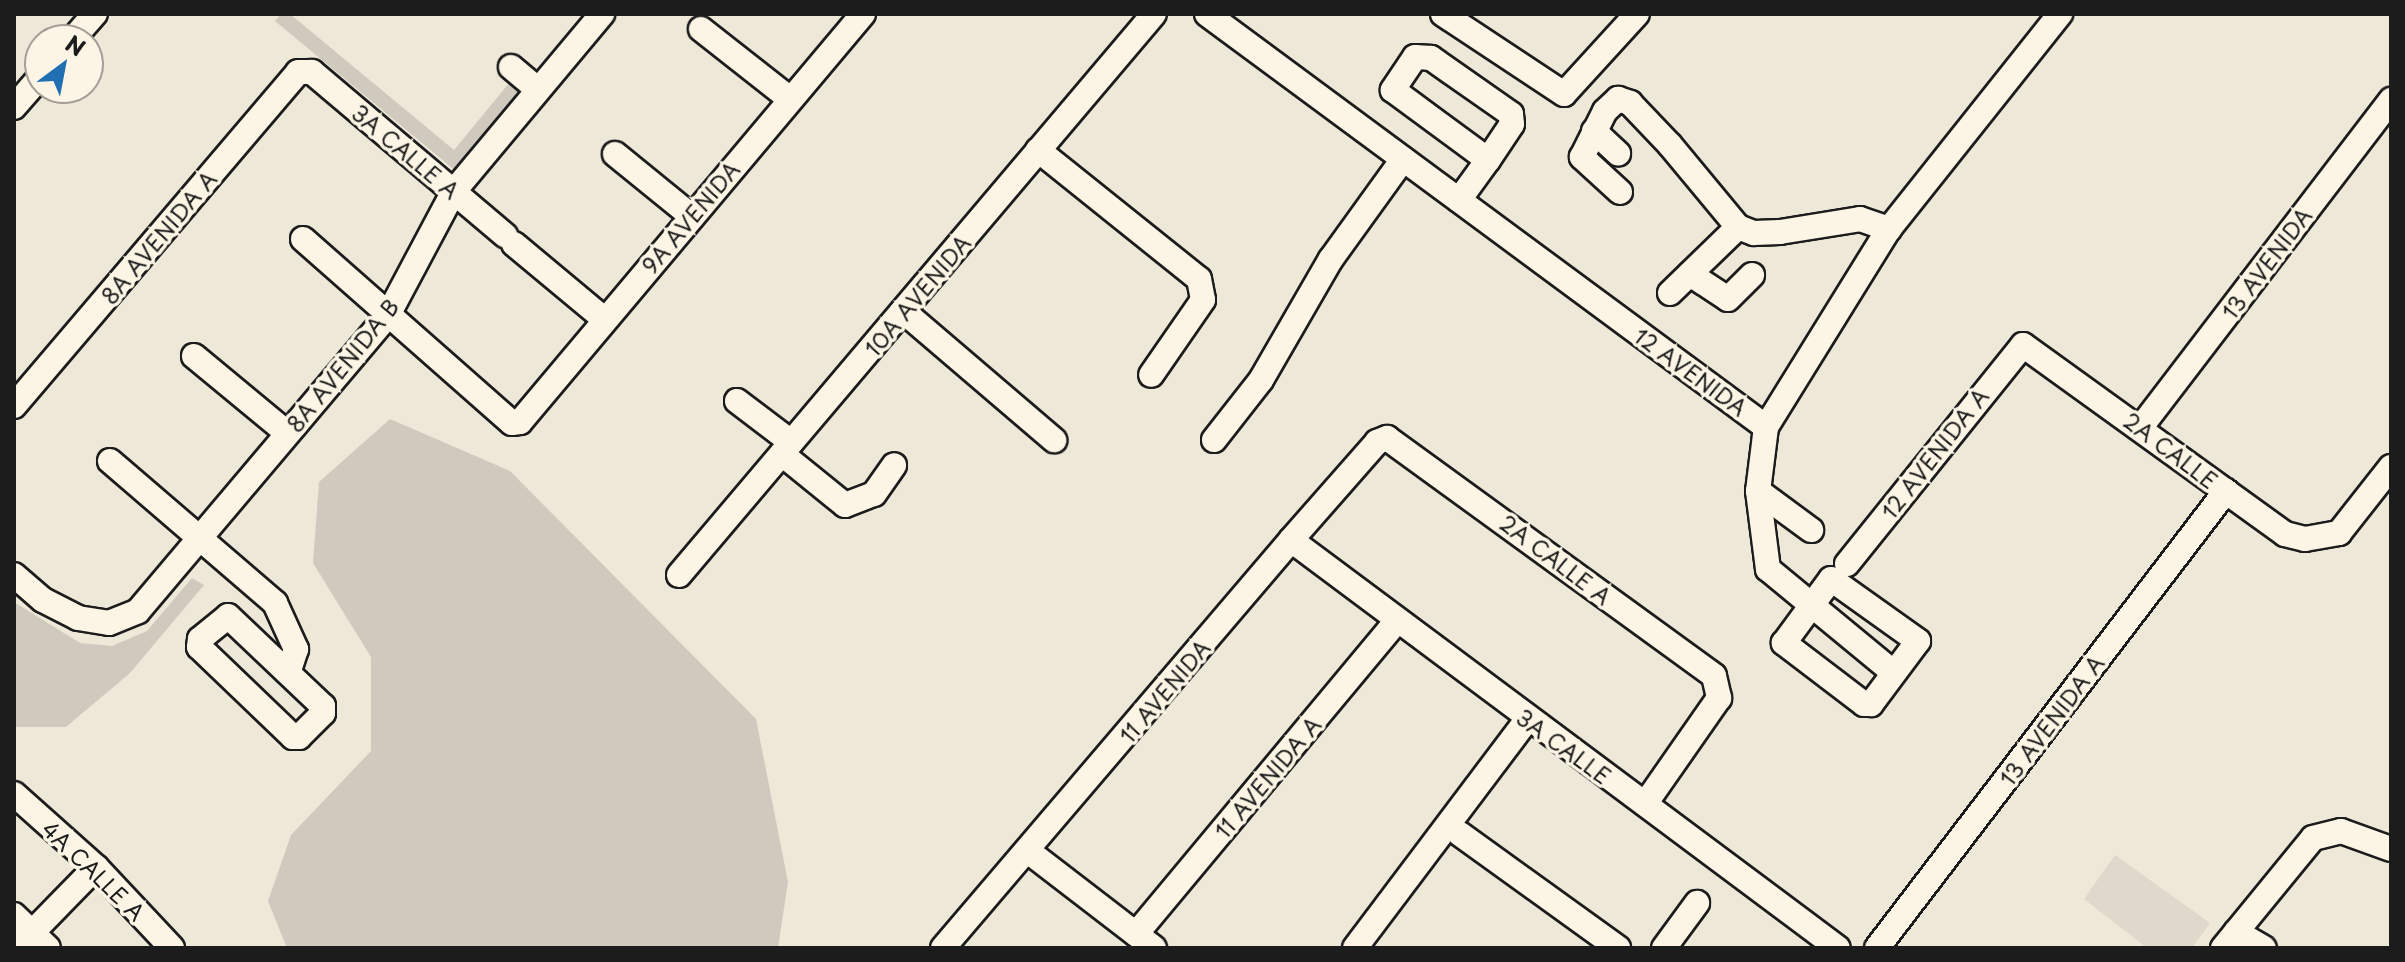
<!DOCTYPE html>
<style>
body{margin:0}
#map{position:relative;width:2405px;height:962px;overflow:hidden;background:#eee8d9;font-family:"Playpen Sans",sans-serif}
div>[style]{position:absolute}
.built>*{inset:0;background:#ded9cb}
.green>*{inset:0;background:#cfcabd}
.roads{filter:drop-shadow(2px 0 #1c1c1c) drop-shadow(-2px 0 #1c1c1c) drop-shadow(0 2px #1c1c1c) drop-shadow(0 -2px #1c1c1c)}
.minor>*{height:24px;margin:-12px;padding:0 12px;transform-origin:12px;border-radius:12px;background:#fcf5e5}
span{translate:-50% -50%;white-space:nowrap;text-align:center;line-height:1.15;-webkit-text-stroke:7px #fcf5e5;paint-order:stroke}
.street-label{font-size:22px;color:#1c1c1c}
.frame{position:absolute;inset:0;border:16px solid #1c1c1c;pointer-events:none}
.north{position:absolute;left:24px;top:24px;width:80px;height:80px;box-sizing:border-box;background:#fcf5e5;border:2px solid #a29e95;border-radius:50%;rotate:32deg;font-size:22px;font-weight:700;line-height:32px;text-align:center;color:#1c1c1c}
.north::after{content:'';display:block;margin:auto;width:28px;height:36px;background:#1f6fb2;clip-path:polygon(50% 0,100% 100%,50% 72%,0 100%)}
</style>
<div id="map">
<div class="built">
<div style="clip-path:polygon(2115px 855px,2210px 923px,2192px 948px,2147px 948px,2084px 899px)"></div>
</div>
<div class="green">
<div style="clip-path:polygon(281px 14px,290px 14px,454px 150px,510px 82px,528px 96px,463px 177px,275px 21px)"></div>
<div style="clip-path:polygon(390px 419px,510px 471px,756px 719px,788px 882px,778px 948px,287px 948px,268px 901px,291px 835px,371px 751px,371px 657px,313px 563px,319px 482px)"></div>
<div style="clip-path:polygon(192px 578px,204px 585px,130px 673px,66px 727px,14px 727px,14px 602px,80px 643px,112px 646px,147px 631px)"></div>
</div>
<div class="roads">
<div class="minor">
<div style="left:1207px;top:14px;width:695px;rotate:36.46deg"></div>
<div style="left:1766px;top:427px;width:233px;rotate:-58.2deg"></div>
<div style="left:1889px;top:229px;width:275px;rotate:-51.5deg"></div>
<div style="left:1443px;top:14px;width:145px;rotate:33.5deg"></div>
<div style="left:1564px;top:94px;width:108px;rotate:-47.6deg"></div>
<div style="left:701px;top:29px;width:113px;rotate:38.2deg"></div>
<div style="left:72px;top:40px;width:35px;rotate:-49deg"></div>
<div style="left:511px;top:67px;width:35px;rotate:40deg"></div>
<div style="left:14px;top:107px;width:40px;rotate:-49deg"></div>
<div style="left:1594px;top:131px;width:33px;rotate:43deg"></div>
<div style="left:1038px;top:150px;width:206px;rotate:38.7deg"></div>
<div style="left:1199px;top:279px;width:21px;rotate:79deg"></div>
<div style="left:1203px;top:300px;width:91px;rotate:124.7deg"></div>
<div style="left:615px;top:154px;width:97px;rotate:39.1deg"></div>
<div style="left:1620px;top:192px;width:52px;rotate:-137.4deg"></div>
<div style="left:1582px;top:157px;width:51px;rotate:-63.4deg"></div>
<div style="left:1605px;top:111px;width:18px;rotate:-43deg"></div>
<div style="left:1618px;top:99px;width:13px;rotate:18deg"></div>
<div style="left:1630px;top:103px;width:58px;rotate:46.4deg"></div>
<div style="left:1670px;top:145px;width:107px;rotate:50.3deg"></div>
<div style="left:1738px;top:227px;width:17px;rotate:21deg"></div>
<div style="left:1754px;top:233px;width:26px;rotate:-2deg"></div>
<div style="left:1780px;top:232px;width:81px;rotate:-9.2deg"></div>
<div style="left:1860px;top:219px;width:31px;rotate:19deg"></div>
<div style="left:1459px;top:200px;width:49px;rotate:-54.1deg"></div>
<div style="left:1488px;top:160px;width:43px;rotate:-56.3deg"></div>
<div style="left:1512px;top:124px;width:10px;rotate:-96deg"></div>
<div style="left:1511px;top:114px;width:98px;rotate:-145deg"></div>
<div style="left:1431px;top:58px;width:16px;rotate:-176deg"></div>
<div style="left:1415px;top:57px;width:40px;rotate:124deg"></div>
<div style="left:1393px;top:90px;width:118px;rotate:36.4deg"></div>
<div style="left:303px;top:239px;width:278px;rotate:41.4deg"></div>
<div style="left:512px;top:423px;width:8px;rotate:-7deg"></div>
<div style="left:520px;top:422px;width:533px;rotate:-49.95deg"></div>
<div style="left:514px;top:244px;width:117px;rotate:39.8deg"></div>
<div style="left:1690px;top:274px;width:45px;rotate:33.3deg"></div>
<div style="left:1728px;top:299px;width:34px;rotate:-45deg"></div>
<div style="left:1670px;top:293px;width:95px;rotate:-44.1deg"></div>
<div style="left:903px;top:311px;width:199px;rotate:40.5deg"></div>
<div style="left:194px;top:356px;width:121px;rotate:39.6deg"></div>
<div style="left:737px;top:401px;width:68px;rotate:37.2deg"></div>
<div style="left:14px;top:406px;width:438px;rotate:-49.6deg"></div>
<div style="left:298px;top:72px;width:14px"></div>
<div style="left:312px;top:72px;width:253px;rotate:40.2deg"></div>
<div style="left:1766px;top:427px;width:64px;rotate:97.1deg"></div>
<div style="left:1758px;top:491px;width:79px;rotate:82.7deg"></div>
<div style="left:1768px;top:569px;width:163px;rotate:39.5deg"></div>
<div style="left:2141px;top:427px;width:412px;rotate:-52.6deg"></div>
<div style="left:1214px;top:440px;width:76px;rotate:-51.9deg"></div>
<div style="left:1261px;top:380px;width:140px;rotate:-60deg"></div>
<div style="left:1331px;top:259px;width:123px;rotate:-54.2deg"></div>
<div style="left:782px;top:454px;width:81px;rotate:39deg"></div>
<div style="left:845px;top:505px;width:31px;rotate:-21deg"></div>
<div style="left:874px;top:494px;width:35px;rotate:-55deg"></div>
<div style="left:110px;top:461px;width:218px;rotate:40.7deg"></div>
<div style="left:275px;top:603px;width:51px;rotate:65.5deg"></div>
<div style="left:296px;top:649px;width:25px;rotate:108deg"></div>
<div style="left:1758px;top:491px;width:66px;rotate:36.3deg"></div>
<div style="left:1291px;top:540px;width:682px;rotate:36.72deg"></div>
<div style="left:1847px;top:564px;width:281px;rotate:-51.2deg"></div>
<div style="left:2023px;top:345px;width:323px;rotate:35.8deg"></div>
<div style="left:2285px;top:534px;width:21px;rotate:14deg"></div>
<div style="left:2305px;top:539px;width:35px;rotate:-10deg"></div>
<div style="left:2339px;top:533px;width:84px;rotate:-51.8deg"></div>
<div style="left:14px;top:575px;width:38px;rotate:41deg"></div>
<div style="left:43px;top:600px;width:39px;rotate:27deg"></div>
<div style="left:78px;top:618px;width:31px;rotate:9deg"></div>
<div style="left:109px;top:623px;width:31px;rotate:-22deg"></div>
<div style="left:138px;top:611px;width:387px;rotate:-49.8deg"></div>
<div style="left:388px;top:315px;width:140px;rotate:-62deg"></div>
<div style="left:454px;top:191px;width:231px;rotate:-50.1deg"></div>
<div style="left:679px;top:575px;width:735px;rotate:-49.75deg"></div>
<div style="left:1831px;top:579px;width:107px;rotate:35.5deg"></div>
<div style="left:1918px;top:641px;width:79px;rotate:126.7deg"></div>
<div style="left:1871px;top:704px;width:7px;rotate:180deg"></div>
<div style="left:1864px;top:704px;width:101px;rotate:-142.7deg"></div>
<div style="left:1784px;top:643px;width:79px;rotate:-53.7deg"></div>
<div style="left:228px;top:616px;width:131px;rotate:43.5deg"></div>
<div style="left:323px;top:706px;width:7px;rotate:90deg"></div>
<div style="left:323px;top:713px;width:34px;rotate:135deg"></div>
<div style="left:299px;top:737px;width:6px;rotate:180deg"></div>
<div style="left:293px;top:737px;width:130px;rotate:-136.2deg"></div>
<div style="left:199px;top:647px;width:8px;rotate:-83deg"></div>
<div style="left:200px;top:639px;width:36px;rotate:-39deg"></div>
<div style="left:14px;top:794px;width:110px;rotate:41.7deg"></div>
<div style="left:96px;top:867px;width:111px;rotate:46.8deg"></div>
<div style="left:1460px;top:834px;width:195px;rotate:35.8deg"></div>
<div style="left:1028px;top:851px;width:159px;rotate:37.6deg"></div>
<div style="left:14px;top:915px;width:47px;rotate:44.1deg"></div>
<div style="left:2236px;top:932px;width:32px;rotate:30deg"></div>
<div style="left:1136px;top:934px;width:408px;rotate:-50.2deg"></div>
<div style="left:17px;top:948px;width:113px;rotate:-45.7deg"></div>
<div style="left:943px;top:948px;width:536px;rotate:-49.54deg"></div>
<div style="left:1291px;top:540px;width:130px;rotate:-48.7deg"></div>
<div style="left:1377px;top:442px;width:11px;rotate:-22deg"></div>
<div style="left:1387px;top:438px;width:404px;rotate:36deg"></div>
<div style="left:1714px;top:676px;width:23px;rotate:77deg"></div>
<div style="left:1719px;top:698px;width:129px;rotate:124.9deg"></div>
<div style="left:1355px;top:948px;width:286px;rotate:-53deg"></div>
<div style="left:1664px;top:948px;width:56px;rotate:-53.7deg"></div>
<div style="left:1877px;top:948px;width:575px;rotate:-52.63deg"></div>
<div style="left:2223px;top:948px;width:142px;rotate:-50.7deg"></div>
<div style="left:2313px;top:838px;width:29px;rotate:-14deg"></div>
<div style="left:2341px;top:831px;width:53px;rotate:19.8deg"></div>
</div>
</div>
<div class="street-label">
<span style="left:406px;top:151px;rotate:40deg">3A CALLE A</span>
<span style="left:690px;top:217px;rotate:-50deg">9A AVENIDA</span>
<span style="left:158px;top:237px;rotate:-50deg">8A AVENIDA A</span>
<span style="left:2266px;top:263px;rotate:-53deg">13 AVENIDA</span>
<span style="left:917px;top:295px;rotate:-50deg">10A AVENIDA</span>
<span style="left:342px;top:365px;rotate:-51deg">8A AVENIDA B</span>
<span style="left:1691px;top:371px;rotate:36deg">12 AVENIDA</span>
<span style="left:2171px;top:450px;rotate:37deg">2A CALLE</span>
<span style="left:1934px;top:453px;rotate:-52deg">12 AVENIDA A</span>
<span style="left:1556px;top:559px;rotate:37deg">2A CALLE A</span>
<span style="left:1164px;top:691px;rotate:-50deg">11 AVENIDA</span>
<span style="left:2051px;top:720px;rotate:-53deg">13 AVENIDA A</span>
<span style="left:1564px;top:746px;rotate:36deg">3A CALLE</span>
<span style="left:1267px;top:777px;rotate:-50deg">11 AVENIDA A</span>
<span style="left:94px;top:870px;rotate:44deg">4A CALLE A</span>
</div>
<div class="frame"></div>
<div class="north">N</div>
</div>
